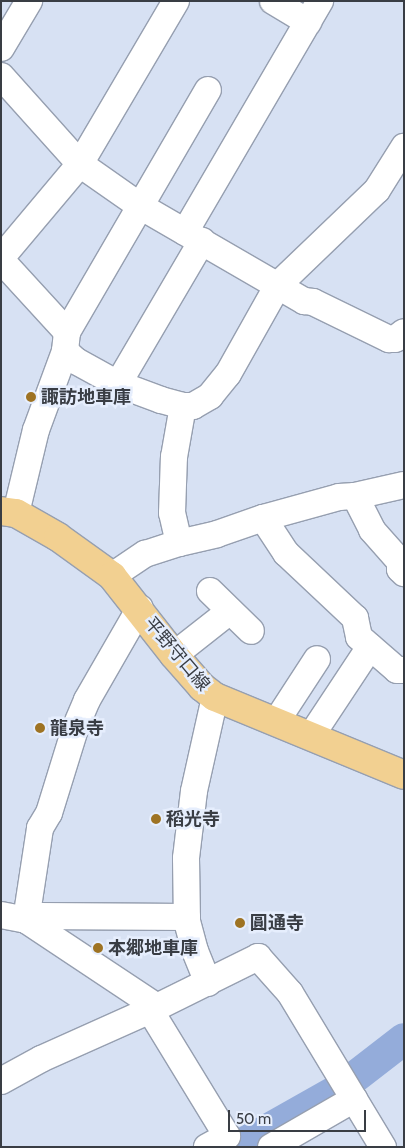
<!DOCTYPE html>
<meta charset="utf-8">
<style>
body{margin:0}
#map{position:relative;width:405px;height:1148px;overflow:hidden;background:#d7e1f3;font-family:Cabin,"Noto Sans JP",sans-serif}
div>[style]{position:absolute}
.river>*{height:32px;margin:-16px;padding:0 16px;transform-origin:16px;border-radius:16px;background:#94acda}
.roads{filter:drop-shadow(1px 0 #969fb0) drop-shadow(-1px 0 #969fb0) drop-shadow(0 1px #969fb0) drop-shadow(0 -1px #969fb0)}
.minor>*{height:26px;margin:-13px;padding:0 13px;transform-origin:13px;border-radius:13px;background:#fff}
.major>*{height:28px;margin:-14px;padding:0 14px;transform-origin:14px;border-radius:14px;background:#f2d091}
.dots>*{width:14px;height:14px;translate:-50% -50%;box-sizing:border-box;border:2px solid #e6eefd;border-radius:50%}
span{translate:-50% -50%;white-space:nowrap;text-align:center;line-height:1.15;-webkit-text-stroke:5px #e6eefd;paint-order:stroke}
.poi-label{font-size:18px;color:#393d44;font-weight:700}
.left{translate:0 -50%;text-align:left}
.street-label{font-size:18px;color:#393d44}
.frame{position:absolute;inset:0;border:2px solid #393d44;pointer-events:none}
.scale{position:absolute;left:228px;top:1110px;width:138px;height:22px;box-sizing:border-box;border:2px solid #393d44;border-top:0;padding-left:6px;font-size:15px;line-height:18px;white-space:nowrap;color:#393d44;-webkit-text-stroke:4px #e6eefd;paint-order:stroke}
</style>
<div id="map">
<div class="river">
<div style="left:237px;top:1147px;width:116px;rotate:-29.4deg"></div>
<div style="left:338px;top:1090px;width:83px;rotate:-37.7deg"></div>
</div>
<div class="roads">
<div class="minor">
<div style="left:273px;top:1px;width:41px;rotate:31deg"></div>
<div style="left:1px;top:48px;width:55px;rotate:-59.2deg"></div>
<div style="left:1px;top:76px;width:118px;rotate:48.1deg"></div>
<div style="left:80px;top:164px;width:73px;rotate:35deg"></div>
<div style="left:140px;top:206px;width:190px;rotate:30.1deg"></div>
<div style="left:304px;top:301px;width:9px;rotate:6deg"></div>
<div style="left:313px;top:302px;width:85px;rotate:26deg"></div>
<div style="left:389px;top:339px;width:6px"></div>
<div style="left:395px;top:339px;width:11px;rotate:-38deg"></div>
<div style="left:185px;top:232px;width:268px;rotate:-59.7deg"></div>
<div style="left:1px;top:258px;width:123px;rotate:-50deg"></div>
<div style="left:80px;top:164px;width:189px;rotate:-59.5deg"></div>
<div style="left:1px;top:260px;width:98px;rotate:47.5deg"></div>
<div style="left:67px;top:332px;width:19px;rotate:96deg"></div>
<div style="left:65px;top:351px;width:15px;rotate:42deg"></div>
<div style="left:76px;top:361px;width:48px;rotate:28.7deg"></div>
<div style="left:118px;top:384px;width:46px;rotate:20.4deg"></div>
<div style="left:161px;top:400px;width:23px;rotate:15deg"></div>
<div style="left:183px;top:406px;width:10px"></div>
<div style="left:193px;top:406px;width:20px;rotate:-30deg"></div>
<div style="left:210px;top:396px;width:28px;rotate:-51deg"></div>
<div style="left:228px;top:374px;width:102px;rotate:-60.7deg"></div>
<div style="left:278px;top:285px;width:137px;rotate:-43.8deg"></div>
<div style="left:377px;top:190px;width:51px;rotate:-57.9deg"></div>
<div style="left:67px;top:332px;width:280px;rotate:-59.8deg"></div>
<div style="left:118px;top:384px;width:166px;rotate:-59.6deg"></div>
<div style="left:355px;top:496px;width:38px;rotate:63deg"></div>
<div style="left:372px;top:530px;width:47px;rotate:48.5deg"></div>
<div style="left:403px;top:565px;width:5px;rotate:127deg"></div>
<div style="left:400px;top:569px;width:6px;rotate:45deg"></div>
<div style="left:16px;top:513px;width:85px;rotate:-76.5deg"></div>
<div style="left:36px;top:430px;width:84px;rotate:-69.8deg"></div>
<div style="left:263px;top:518px;width:42px;rotate:56.7deg"></div>
<div style="left:286px;top:553px;width:95px;rotate:43.3deg"></div>
<div style="left:355px;top:618px;width:19px;rotate:78deg"></div>
<div style="left:359px;top:637px;width:50px;rotate:41deg"></div>
<div style="left:397px;top:670px;width:7px"></div>
<div style="left:179px;top:543px;width:31px;rotate:-103deg"></div>
<div style="left:172px;top:513px;width:56px;rotate:-88deg"></div>
<div style="left:174px;top:457px;width:52px;rotate:-80deg"></div>
<div style="left:112px;top:576px;width:40px;rotate:-34deg"></div>
<div style="left:145px;top:554px;width:36px;rotate:-18deg"></div>
<div style="left:179px;top:543px;width:39px;rotate:-13deg"></div>
<div style="left:217px;top:534px;width:49px;rotate:-19.2deg"></div>
<div style="left:263px;top:518px;width:79px;rotate:-15.4deg"></div>
<div style="left:339px;top:497px;width:16px;rotate:-4deg"></div>
<div style="left:355px;top:496px;width:50px;rotate:-12.7deg"></div>
<div style="left:210px;top:591px;width:57px;rotate:44.3deg"></div>
<div style="left:174px;top:655px;width:71px;rotate:-38.2deg"></div>
<div style="left:276px;top:722px;width:75px;rotate:-56.9deg"></div>
<div style="left:311px;top:736px;width:107px;rotate:-56.5deg"></div>
<div style="left:1px;top:915px;width:25px;rotate:11deg"></div>
<div style="left:26px;top:920px;width:157px;rotate:33.6deg"></div>
<div style="left:26px;top:920px;width:93px;rotate:-81.3deg"></div>
<div style="left:40px;top:828px;width:17px;rotate:-59deg"></div>
<div style="left:49px;top:813px;width:91px;rotate:-72.8deg"></div>
<div style="left:76px;top:726px;width:28px;rotate:-67deg"></div>
<div style="left:87px;top:700px;width:106px;rotate:-60.1deg"></div>
<div style="left:26px;top:920px;width:14px;rotate:-17deg"></div>
<div style="left:39px;top:916px;width:148px;rotate:0.4deg"></div>
<div style="left:208px;top:983px;width:35px;rotate:-112deg"></div>
<div style="left:195px;top:951px;width:30px;rotate:-105deg"></div>
<div style="left:187px;top:922px;width:64px;rotate:-90.9deg"></div>
<div style="left:186px;top:858px;width:67px;rotate:-83.2deg"></div>
<div style="left:194px;top:791px;width:96px;rotate:-77.4deg"></div>
<div style="left:150px;top:1010px;width:148px;rotate:58.6deg"></div>
<div style="left:227px;top:1136px;width:23px;rotate:151deg"></div>
<div style="left:1px;top:1081px;width:46px;rotate:-28.8deg"></div>
<div style="left:41px;top:1059px;width:127px;rotate:-24.1deg"></div>
<div style="left:157px;top:1007px;width:113px;rotate:-26.3deg"></div>
<div style="left:258px;top:957px;width:48px;rotate:48.4deg"></div>
<div style="left:290px;top:993px;width:180px;rotate:58.9deg"></div>
<div style="left:271px;top:1147px;width:96px;rotate:-30deg"></div>
</div>
<div class="major">
<div style="left:1px;top:511px;width:15px;rotate:8deg"></div>
<div style="left:16px;top:513px;width:48px;rotate:29.7deg"></div>
<div style="left:58px;top:537px;width:67px;rotate:35.8deg"></div>
<div style="left:112px;top:576px;width:100px;rotate:51.9deg"></div>
<div style="left:174px;top:655px;width:43px;rotate:48.8deg"></div>
<div style="left:202px;top:687px;width:16px;rotate:38deg"></div>
<div style="left:215px;top:697px;width:204px;rotate:22.4deg"></div>
</div>
</div>
<div class="dots">
<div style="left:31px;top:397px;background:#9e7323"></div>
<div style="left:40px;top:728px;background:#9e7323"></div>
<div style="left:156px;top:819px;background:#9e7323"></div>
<div style="left:240px;top:923px;background:#9e7323"></div>
<div style="left:98px;top:948px;background:#9e7323"></div>
</div>
<div class="poi-label">
<span class="left" style="left:41px;top:397px">諏訪地車庫</span>
<span class="left" style="left:50px;top:728px">龍泉寺</span>
<span class="left" style="left:166px;top:819px">稻光寺</span>
<span class="left" style="left:250px;top:923px">圓通寺</span>
<span class="left" style="left:108px;top:948px">本郷地車庫</span>
</div>
<div class="street-label">
<span style="left:177px;top:654px;rotate:50deg">平野守口線</span>
</div>
<div class="frame"></div>
<div class="scale">50 m</div>
</div>
